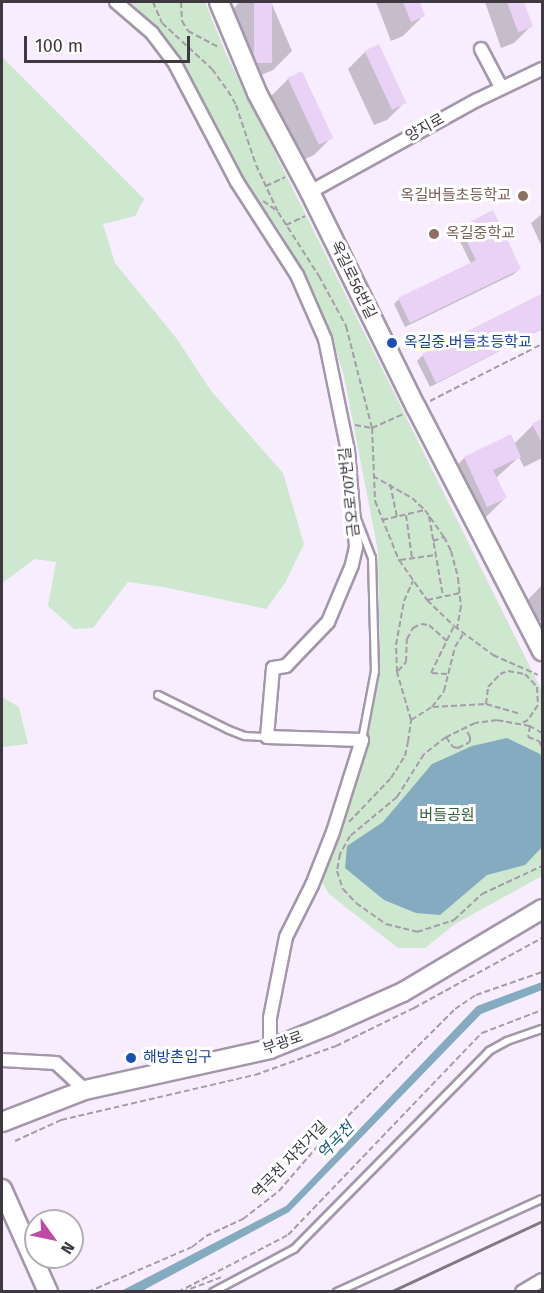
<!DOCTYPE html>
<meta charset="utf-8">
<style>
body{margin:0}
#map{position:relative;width:544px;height:1293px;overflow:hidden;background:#f8edfe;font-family:"Fira Sans","Noto Sans KR",sans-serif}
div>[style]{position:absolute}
.green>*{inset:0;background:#cee7cf}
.water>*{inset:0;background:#84abc0}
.shadow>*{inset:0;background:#0003}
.building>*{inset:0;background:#e9d2f5;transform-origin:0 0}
.path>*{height:2px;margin-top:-1px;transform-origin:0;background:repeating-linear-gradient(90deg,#a59ca9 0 6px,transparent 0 9px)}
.roads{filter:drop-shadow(2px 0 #a497ab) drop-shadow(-2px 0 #a497ab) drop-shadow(0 2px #a497ab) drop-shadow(0 -2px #a497ab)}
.lane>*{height:6px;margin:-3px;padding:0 3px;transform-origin:3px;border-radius:3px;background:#fff}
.street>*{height:12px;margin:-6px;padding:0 6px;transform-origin:6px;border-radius:6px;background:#fff}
.secondary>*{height:18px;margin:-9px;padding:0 9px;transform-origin:9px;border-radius:9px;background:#fff}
.rail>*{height:3px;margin:-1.5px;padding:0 1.5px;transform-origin:1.5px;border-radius:1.5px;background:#807984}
.dots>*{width:16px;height:16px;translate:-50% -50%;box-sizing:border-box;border:3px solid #fff;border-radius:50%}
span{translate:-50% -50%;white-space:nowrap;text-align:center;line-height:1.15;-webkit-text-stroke:6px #fff;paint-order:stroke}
.street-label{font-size:15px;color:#3e3840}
.education-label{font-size:15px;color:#785e54}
.right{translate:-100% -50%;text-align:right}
.left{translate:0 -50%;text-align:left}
.transit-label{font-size:15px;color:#164399}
.park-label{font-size:15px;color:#346037}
.water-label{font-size:16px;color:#175c7b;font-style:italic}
.frame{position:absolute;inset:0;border:3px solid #3e3840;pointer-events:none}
.north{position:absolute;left:24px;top:1209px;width:60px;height:60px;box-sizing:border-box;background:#fff;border:2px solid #b2afb3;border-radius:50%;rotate:123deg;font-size:16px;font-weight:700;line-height:24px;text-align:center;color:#3e3840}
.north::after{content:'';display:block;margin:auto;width:21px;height:27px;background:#bf4ba3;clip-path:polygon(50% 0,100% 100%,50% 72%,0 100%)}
.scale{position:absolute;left:24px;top:36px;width:166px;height:27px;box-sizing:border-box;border:3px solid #3e3840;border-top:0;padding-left:8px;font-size:18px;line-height:21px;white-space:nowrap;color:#3e3840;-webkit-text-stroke:4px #fff;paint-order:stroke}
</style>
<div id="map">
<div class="green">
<div style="clip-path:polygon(131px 2px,205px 2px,227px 56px,542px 691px,542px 876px,455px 924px,425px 948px,398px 948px,329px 894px,322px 882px,362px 768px,380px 669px,378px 551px,344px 376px,325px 318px,280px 231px,242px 179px,179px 60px,160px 32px)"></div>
<div style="clip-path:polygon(2px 57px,144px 199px,135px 216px,103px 224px,115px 263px,177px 339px,211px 391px,283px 473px,304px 544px,285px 583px,266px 609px,164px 587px,128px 582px,93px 628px,74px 629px,48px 606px,56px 562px,35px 559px,2px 583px)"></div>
<div style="clip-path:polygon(2px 697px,19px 707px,28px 744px,2px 747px)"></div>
</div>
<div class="water">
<div style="clip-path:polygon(507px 738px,540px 754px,542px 759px,542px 847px,525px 865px,487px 875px,440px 915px,416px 913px,384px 900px,345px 868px,347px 846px,383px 822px,432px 764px,472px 746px)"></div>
<div style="clip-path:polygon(542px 982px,542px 990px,481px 1014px,289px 1212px,142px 1291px,121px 1291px,286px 1206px,477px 1006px)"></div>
</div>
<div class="shadow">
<div style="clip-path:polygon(240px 2px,271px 2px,292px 51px,273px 70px,259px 76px,231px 11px)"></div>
<div style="clip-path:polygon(376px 2px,418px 2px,423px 16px,403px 36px,391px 41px)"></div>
<div style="clip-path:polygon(485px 2px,523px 2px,531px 26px,514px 43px,501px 48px)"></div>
<div style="clip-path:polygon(365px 52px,404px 103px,387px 120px,374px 125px,348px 69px)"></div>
<div style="clip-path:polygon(302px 73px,331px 138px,314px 155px,301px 161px,271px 96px,288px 79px)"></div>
<div style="clip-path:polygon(542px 214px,542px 247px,531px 223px)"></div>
<div style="clip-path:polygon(461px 228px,519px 269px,514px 274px,405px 327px,394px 304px,399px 299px,471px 264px,456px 233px)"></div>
<div style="clip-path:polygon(540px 296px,542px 301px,542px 329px,430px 387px,417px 361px,422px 356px)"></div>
<div style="clip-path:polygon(542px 420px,542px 458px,524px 467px,519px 457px,496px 478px,505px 498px,485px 518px,467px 526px,445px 478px,464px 458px,510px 436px,514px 444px,533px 425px)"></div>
<div style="clip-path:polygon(542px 585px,542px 620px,535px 624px,524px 604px)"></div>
</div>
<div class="building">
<div style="left:254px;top:2px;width:18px;height:61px"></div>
<div style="clip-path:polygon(403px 2px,420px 2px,425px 16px,411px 22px)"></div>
<div style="clip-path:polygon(507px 2px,524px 2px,533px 27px,518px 32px)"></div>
<div style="left:379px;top:44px;width:65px;height:16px;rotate:65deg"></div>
<div style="left:302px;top:71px;width:74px;height:16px;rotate:65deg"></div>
<div style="clip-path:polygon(493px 210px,521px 269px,410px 323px,398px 298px,476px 260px,460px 227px)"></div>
<div style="clip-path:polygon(543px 293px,543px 328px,436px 383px,422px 354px)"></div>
<div style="clip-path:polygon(543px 418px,543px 445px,532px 424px)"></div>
<div style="clip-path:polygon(511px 434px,521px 457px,493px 470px,507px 498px,487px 507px,464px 457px)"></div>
</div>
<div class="path">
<div style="left:153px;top:2px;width:23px;rotate:67deg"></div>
<div style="left:162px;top:23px;width:68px;rotate:42.6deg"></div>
<div style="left:212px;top:69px;width:27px;rotate:54deg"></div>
<div style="left:228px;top:91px;width:16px;rotate:60deg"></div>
<div style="left:236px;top:105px;width:63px;rotate:71.6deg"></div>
<div style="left:256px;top:165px;width:52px;rotate:64.9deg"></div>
<div style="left:278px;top:212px;width:76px;rotate:57.4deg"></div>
<div style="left:319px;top:276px;width:57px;rotate:61.6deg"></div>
<div style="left:346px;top:326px;width:105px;rotate:75.7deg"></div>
<div style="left:372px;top:428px;width:73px;rotate:87.6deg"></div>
<div style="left:375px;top:501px;width:64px;rotate:67.9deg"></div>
<div style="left:399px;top:560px;width:49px;rotate:55deg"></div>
<div style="left:427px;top:600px;width:37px;rotate:44deg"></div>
<div style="left:454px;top:626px;width:49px;rotate:36.6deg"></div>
<div style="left:493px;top:655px;width:49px;rotate:24deg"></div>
<div style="left:181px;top:2px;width:19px;rotate:87deg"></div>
<div style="left:182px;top:21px;width:12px;rotate:59deg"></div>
<div style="left:188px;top:31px;width:34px;rotate:28deg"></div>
<div style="left:266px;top:186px;width:21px;rotate:-25deg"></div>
<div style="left:263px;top:201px;width:16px;rotate:35deg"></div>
<div style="left:286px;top:225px;width:21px;rotate:-25deg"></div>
<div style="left:430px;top:401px;width:126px;rotate:-27deg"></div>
<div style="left:355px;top:425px;width:17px;rotate:10deg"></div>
<div style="left:372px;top:428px;width:34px;rotate:-24deg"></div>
<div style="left:373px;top:476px;width:45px;rotate:29.4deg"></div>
<div style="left:412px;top:498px;width:18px;rotate:43deg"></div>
<div style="left:425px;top:510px;width:33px;rotate:55deg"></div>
<div style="left:444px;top:537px;width:16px;rotate:63deg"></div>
<div style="left:451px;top:551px;width:28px;rotate:75deg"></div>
<div style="left:458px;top:578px;width:28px;rotate:84deg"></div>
<div style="left:461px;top:606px;width:23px;rotate:100deg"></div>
<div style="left:390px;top:484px;width:34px;rotate:78deg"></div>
<div style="left:406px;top:515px;width:43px;rotate:82.1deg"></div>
<div style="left:429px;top:516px;width:81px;rotate:80.1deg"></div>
<div style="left:382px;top:520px;width:44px;rotate:-13.1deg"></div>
<div style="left:433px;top:541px;width:12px;rotate:-20deg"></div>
<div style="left:400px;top:560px;width:36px;rotate:-8deg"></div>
<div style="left:427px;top:600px;width:34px;rotate:-12deg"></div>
<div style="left:398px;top:671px;width:12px;rotate:-48deg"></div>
<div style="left:406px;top:662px;width:23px;rotate:-88deg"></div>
<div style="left:407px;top:639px;width:13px;rotate:-61deg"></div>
<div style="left:413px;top:628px;width:9px;rotate:-27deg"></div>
<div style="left:421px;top:624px;width:8px;rotate:7deg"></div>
<div style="left:429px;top:625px;width:24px;rotate:42deg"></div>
<div style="left:447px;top:674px;width:16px;rotate:-176deg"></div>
<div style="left:431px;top:673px;width:52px;rotate:-63.9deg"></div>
<div style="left:486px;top:704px;width:17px;rotate:-83deg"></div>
<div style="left:488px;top:687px;width:18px;rotate:-47deg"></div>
<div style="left:500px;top:674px;width:9px;rotate:-21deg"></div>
<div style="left:508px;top:671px;width:17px;rotate:10deg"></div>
<div style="left:525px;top:674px;width:18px;rotate:47deg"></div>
<div style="left:537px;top:687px;width:18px;rotate:87deg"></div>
<div style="left:538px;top:705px;width:18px;rotate:124deg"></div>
<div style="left:528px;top:720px;width:9px;rotate:153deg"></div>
<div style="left:433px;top:707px;width:53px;rotate:-3.2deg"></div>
<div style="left:486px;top:704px;width:36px;rotate:16deg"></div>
<div style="left:411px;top:720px;width:25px;rotate:-32deg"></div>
<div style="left:432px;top:707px;width:20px;rotate:-53deg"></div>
<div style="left:444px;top:691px;width:45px;rotate:-76deg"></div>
<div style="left:455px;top:647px;width:15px;rotate:-58deg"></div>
<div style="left:530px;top:726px;width:11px;rotate:100deg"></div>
<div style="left:528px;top:737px;width:12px;rotate:20deg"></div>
<div style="left:539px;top:741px;width:7px;rotate:63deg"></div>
<div style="left:542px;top:733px;width:14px;rotate:-150deg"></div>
<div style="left:530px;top:726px;width:34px;rotate:-170deg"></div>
<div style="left:497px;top:720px;width:22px;rotate:172deg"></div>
<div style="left:475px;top:723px;width:32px;rotate:154deg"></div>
<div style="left:446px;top:737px;width:28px;rotate:142deg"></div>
<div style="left:424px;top:754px;width:51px;rotate:122.1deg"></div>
<div style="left:397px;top:797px;width:61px;rotate:140.3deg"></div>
<div style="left:350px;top:836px;width:21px;rotate:119deg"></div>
<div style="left:340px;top:854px;width:17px;rotate:100deg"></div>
<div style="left:337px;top:871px;width:19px;rotate:72deg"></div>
<div style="left:343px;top:889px;width:19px;rotate:47deg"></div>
<div style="left:356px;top:903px;width:37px;rotate:35deg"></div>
<div style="left:386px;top:924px;width:32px;rotate:14deg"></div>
<div style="left:417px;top:932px;width:39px;rotate:-18deg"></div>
<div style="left:454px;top:920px;width:38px;rotate:-43deg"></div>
<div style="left:482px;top:894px;width:66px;rotate:-25deg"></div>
<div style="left:446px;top:737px;width:12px;rotate:55deg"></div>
<div style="left:453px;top:747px;width:5px;rotate:11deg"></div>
<div style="left:458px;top:748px;width:13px;rotate:-27deg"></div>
<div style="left:470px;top:742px;width:5px;rotate:-90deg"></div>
<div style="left:470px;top:737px;width:11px;rotate:-117deg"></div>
<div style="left:349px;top:822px;width:61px;rotate:-46.3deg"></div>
<div style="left:391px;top:778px;width:26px;rotate:-58deg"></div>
<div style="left:405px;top:756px;width:14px;rotate:-78deg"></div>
<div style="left:408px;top:742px;width:22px;rotate:-82deg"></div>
<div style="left:411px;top:720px;width:50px;rotate:-106.3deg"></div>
<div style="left:397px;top:672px;width:27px;rotate:-92deg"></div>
<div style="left:396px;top:645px;width:45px;rotate:-79.7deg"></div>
<div style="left:404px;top:601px;width:22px;rotate:-66deg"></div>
<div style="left:15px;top:1141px;width:51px;rotate:-24.5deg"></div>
<div style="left:61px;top:1120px;width:199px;rotate:-13.1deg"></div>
<div style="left:255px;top:1075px;width:86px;rotate:-19.7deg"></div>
<div style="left:336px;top:1046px;width:87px;rotate:-26deg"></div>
<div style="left:414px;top:1008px;width:146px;rotate:-28.7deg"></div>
<div style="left:88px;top:1292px;width:113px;rotate:-23.4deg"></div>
<div style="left:192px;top:1247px;width:18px;rotate:-38deg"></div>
<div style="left:206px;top:1236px;width:41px;rotate:-24.7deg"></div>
<div style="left:243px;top:1219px;width:46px;rotate:-37.9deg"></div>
<div style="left:279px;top:1191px;width:57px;rotate:-49.3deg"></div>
<div style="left:316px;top:1148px;width:197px;rotate:-45deg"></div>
<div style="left:455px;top:1009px;width:25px;rotate:-34deg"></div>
<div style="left:476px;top:995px;width:70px;rotate:-19.2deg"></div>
<div style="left:178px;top:1292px;width:124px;rotate:-27.4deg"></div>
<div style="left:288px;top:1235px;width:280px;rotate:-46.2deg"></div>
<div style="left:482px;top:1033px;width:64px;rotate:-21deg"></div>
<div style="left:182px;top:1292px;width:43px;rotate:-20.6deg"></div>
</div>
<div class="roads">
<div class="lane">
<div style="left:357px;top:519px;width:42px;rotate:69deg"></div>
<div style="left:372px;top:558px;width:113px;rotate:88.5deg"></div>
<div style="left:375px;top:671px;width:70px;rotate:100.7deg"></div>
<div style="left:158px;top:695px;width:79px;rotate:26.2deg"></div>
<div style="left:229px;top:730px;width:17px;rotate:21deg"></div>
<div style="left:245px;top:736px;width:22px;rotate:3deg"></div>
<div style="left:213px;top:1292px;width:92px;rotate:-28deg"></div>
<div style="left:294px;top:1249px;width:278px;rotate:-45.4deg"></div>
<div style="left:489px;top:1051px;width:21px;rotate:-29deg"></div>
<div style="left:507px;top:1041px;width:37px;rotate:-19deg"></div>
<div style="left:337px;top:1292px;width:225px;rotate:-24.4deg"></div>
</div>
<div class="street">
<div style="left:116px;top:2px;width:48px;rotate:40.7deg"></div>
<div style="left:152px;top:33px;width:36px;rotate:53deg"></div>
<div style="left:174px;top:62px;width:136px;rotate:62.3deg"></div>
<div style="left:237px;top:182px;width:111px;rotate:57.2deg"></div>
<div style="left:297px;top:275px;width:70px;rotate:66.4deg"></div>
<div style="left:325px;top:339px;width:114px;rotate:78.4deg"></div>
<div style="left:348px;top:451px;width:96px;rotate:85.2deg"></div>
<div style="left:356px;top:547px;width:18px;rotate:103deg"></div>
<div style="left:352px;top:565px;width:62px;rotate:112.8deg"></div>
<div style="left:328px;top:622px;width:61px;rotate:133.7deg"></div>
<div style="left:286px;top:666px;width:13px;rotate:171deg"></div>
<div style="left:273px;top:668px;width:69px;rotate:95deg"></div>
<div style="left:267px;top:737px;width:95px;rotate:1.8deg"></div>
<div style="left:362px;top:740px;width:96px;rotate:107.5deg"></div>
<div style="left:333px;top:832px;width:57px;rotate:111.6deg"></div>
<div style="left:312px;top:885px;width:58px;rotate:116.6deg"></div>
<div style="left:286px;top:937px;width:83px;rotate:101.2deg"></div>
<div style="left:270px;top:1018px;width:31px;rotate:90deg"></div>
<div style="left:481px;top:49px;width:43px;rotate:62.2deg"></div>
<div style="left:310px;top:192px;width:191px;rotate:-28.9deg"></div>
<div style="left:477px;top:100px;width:72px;rotate:-25.5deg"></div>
<div style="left:2px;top:1060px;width:54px;rotate:3.2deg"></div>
<div style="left:56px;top:1063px;width:40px;rotate:43deg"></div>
<div style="left:522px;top:1292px;width:23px;rotate:-31deg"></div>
</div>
<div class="secondary">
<div style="left:219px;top:2px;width:99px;rotate:67.3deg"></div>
<div style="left:257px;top:93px;width:112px;rotate:61.8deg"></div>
<div style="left:310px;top:192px;width:240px;rotate:63.8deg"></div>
<div style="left:416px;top:407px;width:275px;rotate:62.7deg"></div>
<div style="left:2px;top:1122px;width:89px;rotate:-21.1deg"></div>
<div style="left:85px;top:1090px;width:189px;rotate:-12.5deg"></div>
<div style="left:270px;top:1049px;width:61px;rotate:-22deg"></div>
<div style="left:327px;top:1026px;width:83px;rotate:-24.1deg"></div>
<div style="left:403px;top:992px;width:162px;rotate:-30.8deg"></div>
<div style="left:2px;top:1189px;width:113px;rotate:65.9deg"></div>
</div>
</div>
<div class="rail">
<div style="left:390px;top:1292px;width:168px;rotate:-25deg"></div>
</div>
<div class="dots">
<div style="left:523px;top:196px;background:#8d6e63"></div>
<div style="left:434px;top:234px;background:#8d6e63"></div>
<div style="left:392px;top:343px;background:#1a4fb4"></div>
<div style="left:131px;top:1058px;background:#1a4fb4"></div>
</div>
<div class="street-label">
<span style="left:425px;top:128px;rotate:-29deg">양지로</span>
<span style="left:353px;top:280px;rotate:64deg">옥길로56번길</span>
<span style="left:350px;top:492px;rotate:-96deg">금오로707번길</span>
<span style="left:283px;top:1043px;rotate:-19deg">부광로</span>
<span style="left:290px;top:1160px;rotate:-46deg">역곡천 자전거길</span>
</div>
<div class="education-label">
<span class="right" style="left:511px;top:196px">옥길버들초등학교</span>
<span class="left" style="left:446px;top:234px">옥길중학교</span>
</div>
<div class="transit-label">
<span class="left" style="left:404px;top:343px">옥길중.버들초등학교</span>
<span class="left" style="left:143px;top:1058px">해방촌입구</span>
</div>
<div class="park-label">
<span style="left:447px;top:816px">버들공원</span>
</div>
<div class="water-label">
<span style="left:336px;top:1141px;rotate:-46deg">역곡천</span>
</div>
<div class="frame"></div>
<div class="north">N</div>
<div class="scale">100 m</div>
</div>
